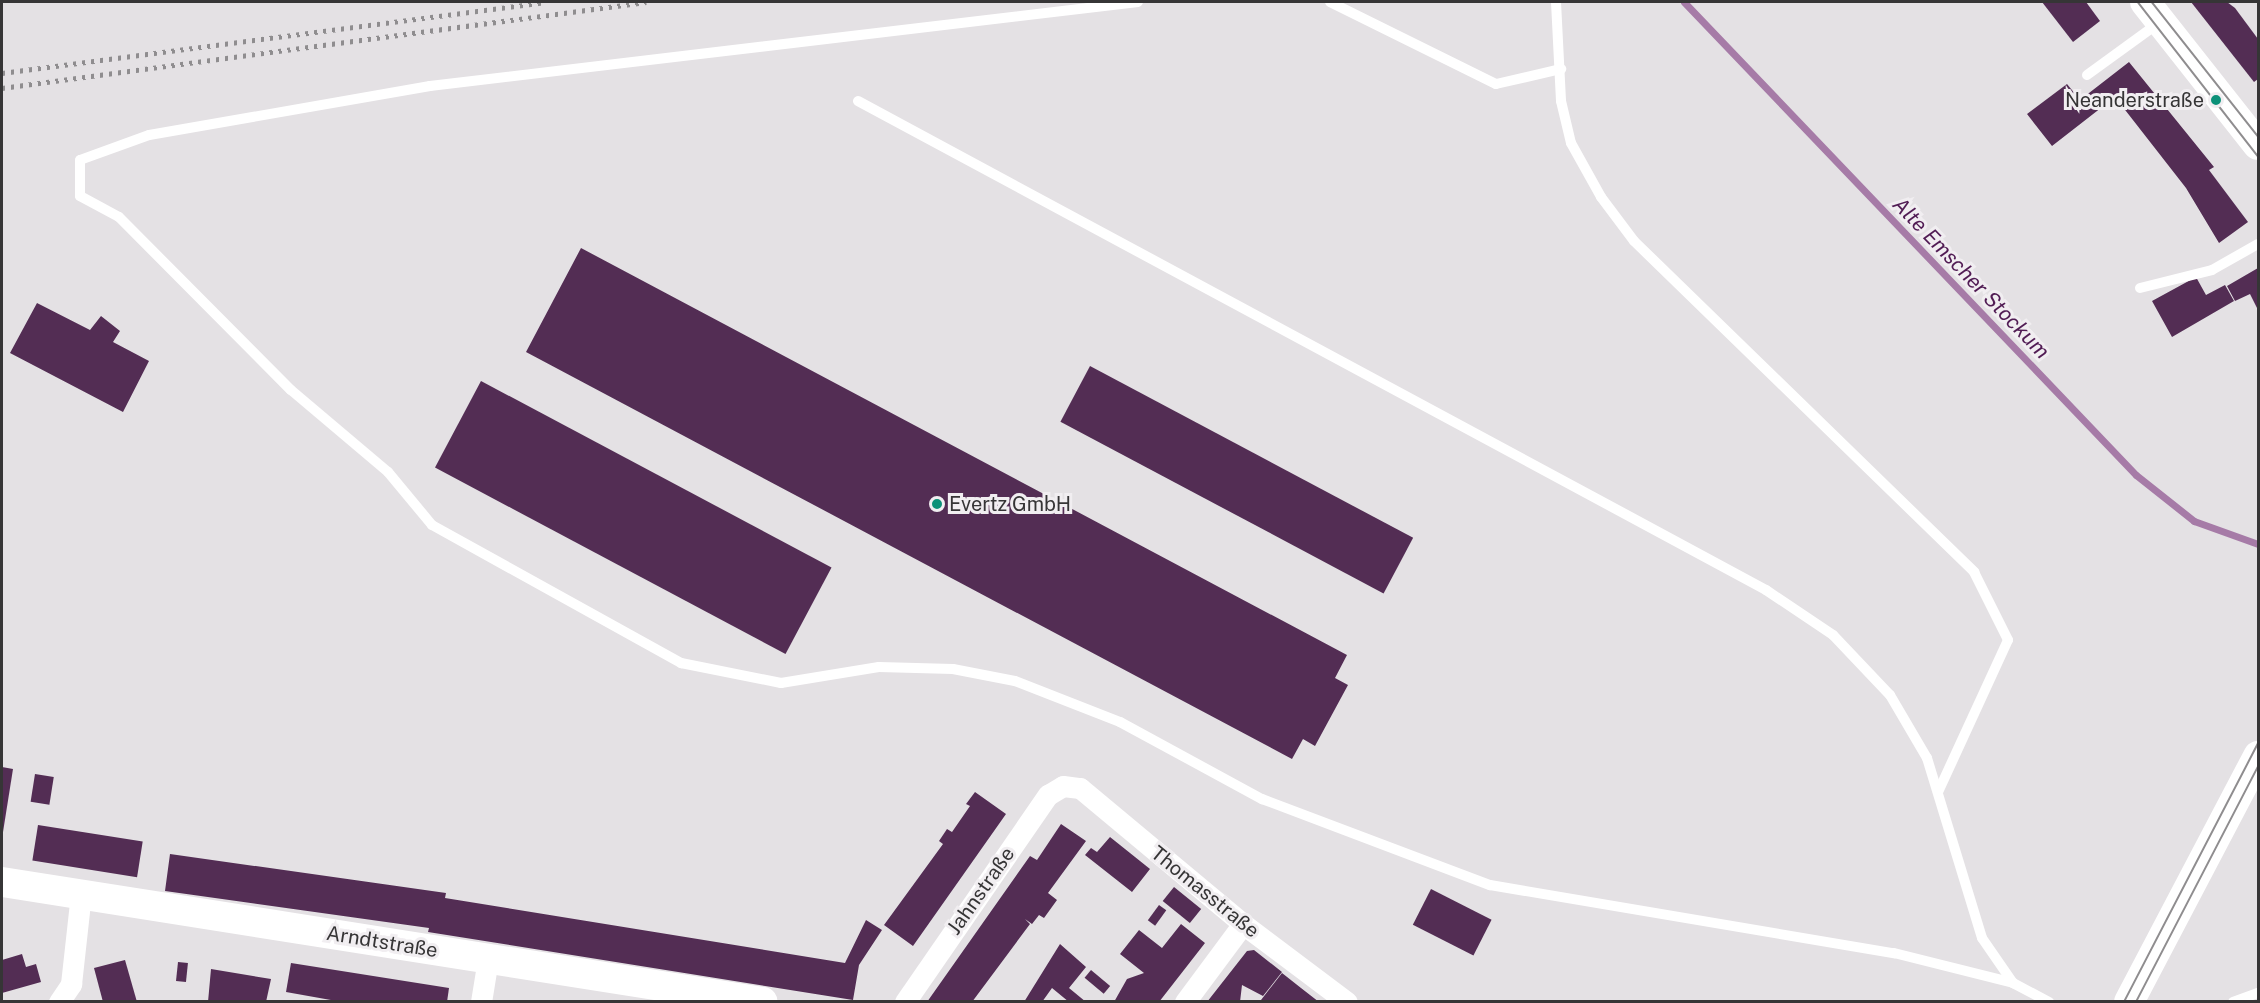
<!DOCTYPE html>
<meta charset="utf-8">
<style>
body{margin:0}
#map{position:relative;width:2260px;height:1003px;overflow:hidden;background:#e4e1e4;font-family:"Public Sans",sans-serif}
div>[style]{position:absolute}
.stream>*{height:7px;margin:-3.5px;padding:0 3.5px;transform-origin:3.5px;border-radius:3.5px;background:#a67ba7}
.building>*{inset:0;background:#532d54;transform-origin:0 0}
.lane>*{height:10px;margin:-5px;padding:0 5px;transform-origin:5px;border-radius:5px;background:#fff}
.street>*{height:21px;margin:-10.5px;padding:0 10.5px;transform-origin:10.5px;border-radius:10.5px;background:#fff}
.secondary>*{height:30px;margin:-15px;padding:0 15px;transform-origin:15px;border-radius:15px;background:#fff}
.tram>*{height:1.5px;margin:-0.75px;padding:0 0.75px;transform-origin:0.75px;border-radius:0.75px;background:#8f8d8f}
.rail>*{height:4.5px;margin-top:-2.25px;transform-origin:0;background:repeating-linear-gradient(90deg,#8f8d8f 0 3px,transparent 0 9px)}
.dots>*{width:16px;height:16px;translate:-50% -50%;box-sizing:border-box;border:3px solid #f1eef1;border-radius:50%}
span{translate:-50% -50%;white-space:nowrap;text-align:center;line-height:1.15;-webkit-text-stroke:6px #f1eef1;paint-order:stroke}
.poi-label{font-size:20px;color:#363536}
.right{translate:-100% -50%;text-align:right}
.left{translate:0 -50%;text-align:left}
.street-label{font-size:20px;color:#363536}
.water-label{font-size:21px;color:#511c54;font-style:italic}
.frame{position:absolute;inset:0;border:3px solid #363536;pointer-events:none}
</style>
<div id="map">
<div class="stream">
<div style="left:1684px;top:2px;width:654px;rotate:46.3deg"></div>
<div style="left:2136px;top:475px;width:74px;rotate:38.4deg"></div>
<div style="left:2194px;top:521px;width:68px;rotate:19.8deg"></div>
</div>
<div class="building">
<div style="clip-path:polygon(2042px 2px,2086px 2px,2100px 21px,2073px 42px)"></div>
<div style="clip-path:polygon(2191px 2px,2227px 2px,2235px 8px,2258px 39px,2258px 79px,2254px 82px)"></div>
<div style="clip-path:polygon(2129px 62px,2214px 167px,2209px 170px,2248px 222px,2219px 243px,2186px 188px,2115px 97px,2052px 146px,2027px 114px,2067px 84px,2080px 100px)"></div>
<div style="clip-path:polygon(581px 248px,1347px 655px,1335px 678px,1348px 685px,1315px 746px,1303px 739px,1292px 759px,526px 352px)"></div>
<div style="clip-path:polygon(2258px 268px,2258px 310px,2250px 294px,2235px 301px,2227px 286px)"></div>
<div style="clip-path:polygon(2196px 277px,2206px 295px,2225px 285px,2234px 301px,2172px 337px,2152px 301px)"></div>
<div style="clip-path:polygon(37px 303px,90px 330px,101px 316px,120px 331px,113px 342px,149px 361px,123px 412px,10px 353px)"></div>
<div style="left:1090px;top:366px;width:366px;height:63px;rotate:28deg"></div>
<div style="left:481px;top:381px;width:397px;height:98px;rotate:28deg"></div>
<div style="clip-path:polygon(2px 767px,13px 769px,3px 832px,2px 832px)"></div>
<div style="left:35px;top:774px;width:19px;height:28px;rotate:9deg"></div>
<div style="clip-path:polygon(975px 792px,1006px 814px,913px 946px,884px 925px,943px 844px,939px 841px,947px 829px,952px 832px,970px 806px,966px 804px)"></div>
<div style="clip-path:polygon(1061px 824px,1086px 841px,1048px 893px,1057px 900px,1044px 918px,1039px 915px,1032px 924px,1025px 919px,1030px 924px,972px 1002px,927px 1002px,1030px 856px,1037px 860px)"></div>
<div style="left:38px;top:825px;width:106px;height:36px;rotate:9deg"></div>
<div style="clip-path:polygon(1110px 837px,1150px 869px,1132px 892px,1085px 855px,1091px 848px,1097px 852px)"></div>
<div style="clip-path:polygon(170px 854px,446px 893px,445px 898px,845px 963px,866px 920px,882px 930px,859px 965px,853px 1000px,428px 932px,429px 928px,165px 891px)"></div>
<div style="left:1174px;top:887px;width:35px;height:18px;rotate:39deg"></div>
<div style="left:1431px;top:889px;width:68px;height:40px;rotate:27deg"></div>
<div style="left:1159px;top:905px;width:9px;height:19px;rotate:36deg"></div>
<div style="clip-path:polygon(1181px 924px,1205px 943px,1159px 1002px,1114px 1002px,1127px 979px,1144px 973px,1120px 954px,1139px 930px,1162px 948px)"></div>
<div style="clip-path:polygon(1060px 944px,1086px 967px,1069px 988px,1086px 1002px,1069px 1002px,1052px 988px,1042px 1002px,1024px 1002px)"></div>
<div style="clip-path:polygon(1254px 950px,1282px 972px,1263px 996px,1242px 985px,1240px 1002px,1207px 1002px,1247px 951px)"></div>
<div style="clip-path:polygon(22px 954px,26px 967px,36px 964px,41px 982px,2px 993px,2px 960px)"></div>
<div style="clip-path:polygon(125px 960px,137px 1002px,103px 1002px,94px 968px)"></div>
<div style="left:178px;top:962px;width:10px;height:19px;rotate:6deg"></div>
<div style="clip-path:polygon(291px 963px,449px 988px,447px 1002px,342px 1002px,286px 992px)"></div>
<div style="clip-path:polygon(211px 969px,271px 979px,266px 1002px,208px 1002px)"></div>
<div style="left:1091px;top:970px;width:25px;height:10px;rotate:40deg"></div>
<div style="clip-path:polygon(1282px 973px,1301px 988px,1319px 1002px,1261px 1000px)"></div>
</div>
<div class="lane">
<div style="left:1138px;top:2px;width:713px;rotate:173.23deg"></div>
<div style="left:430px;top:86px;width:285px;rotate:170.1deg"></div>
<div style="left:149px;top:135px;width:73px;rotate:160.1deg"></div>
<div style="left:80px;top:160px;width:36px;rotate:90deg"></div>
<div style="left:80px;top:196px;width:44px;rotate:28.3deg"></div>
<div style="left:119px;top:217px;width:244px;rotate:45.2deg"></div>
<div style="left:291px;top:390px;width:127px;rotate:40.2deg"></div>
<div style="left:388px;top:472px;width:69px;rotate:50.3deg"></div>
<div style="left:432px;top:525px;width:285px;rotate:29deg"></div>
<div style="left:681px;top:663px;width:102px;rotate:11.3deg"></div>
<div style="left:781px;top:683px;width:99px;rotate:-9.3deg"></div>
<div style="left:879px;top:667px;width:74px;rotate:1.5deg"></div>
<div style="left:953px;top:669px;width:63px;rotate:11deg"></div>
<div style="left:1015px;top:681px;width:113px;rotate:21.3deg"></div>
<div style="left:1120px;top:722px;width:162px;rotate:28.5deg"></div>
<div style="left:1262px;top:799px;width:244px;rotate:20.7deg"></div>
<div style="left:1490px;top:885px;width:410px;rotate:9.6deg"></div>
<div style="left:1894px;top:953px;width:123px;rotate:14.1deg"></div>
<div style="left:1330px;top:2px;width:185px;rotate:26.3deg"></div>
<div style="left:1496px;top:84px;width:67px;rotate:-13deg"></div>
<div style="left:1556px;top:2px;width:99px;rotate:87.1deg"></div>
<div style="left:1561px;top:101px;width:43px;rotate:76.6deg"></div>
<div style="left:1571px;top:143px;width:62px;rotate:60.9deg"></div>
<div style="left:1601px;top:197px;width:55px;rotate:53.1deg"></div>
<div style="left:1634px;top:241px;width:475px;rotate:44.2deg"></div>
<div style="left:1974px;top:572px;width:76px;rotate:63.4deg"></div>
<div style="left:2008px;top:640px;width:167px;rotate:114.7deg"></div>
<div style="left:2087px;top:75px;width:90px;rotate:-36deg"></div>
<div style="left:858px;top:101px;width:1031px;rotate:28.3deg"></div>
<div style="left:1766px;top:590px;width:81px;rotate:33.9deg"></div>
<div style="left:1833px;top:635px;width:83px;rotate:46.5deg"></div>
<div style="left:1890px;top:695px;width:73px;rotate:59.6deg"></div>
<div style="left:1927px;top:758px;width:188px;rotate:73deg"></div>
<div style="left:1982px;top:938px;width:55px;rotate:55.4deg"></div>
<div style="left:2013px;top:983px;width:41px;rotate:27.8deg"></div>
<div style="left:2140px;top:288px;width:74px;rotate:-14deg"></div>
<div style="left:2212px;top:270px;width:53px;rotate:-29.5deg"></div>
<div style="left:2233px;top:1002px;width:27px;rotate:-20deg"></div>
</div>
<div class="street">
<div style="left:59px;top:1002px;width:22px;rotate:-56deg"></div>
<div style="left:71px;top:984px;width:91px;rotate:-83.7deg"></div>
<div style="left:481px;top:1002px;width:44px;rotate:-80.8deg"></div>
<div style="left:905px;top:1002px;width:252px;rotate:-55.4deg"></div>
<div style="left:1048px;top:795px;width:17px;rotate:-31deg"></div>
<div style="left:1063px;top:786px;width:17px;rotate:7deg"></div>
<div style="left:1080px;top:788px;width:212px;rotate:39.8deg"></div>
<div style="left:1243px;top:924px;width:130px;rotate:36.9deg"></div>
<div style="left:1185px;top:1002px;width:97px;rotate:-53.4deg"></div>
</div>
<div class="secondary">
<div style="left:2145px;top:2px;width:182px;rotate:51.7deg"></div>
<div style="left:2px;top:882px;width:770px;rotate:8.96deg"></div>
<div style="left:2129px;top:1002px;width:278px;rotate:-62.3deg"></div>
</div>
<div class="tram">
<div style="left:2138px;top:2px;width:195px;rotate:52.1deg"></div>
<div style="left:2152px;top:2px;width:171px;rotate:51.7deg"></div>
<div style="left:2124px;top:1002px;width:291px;rotate:-62.6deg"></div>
<div style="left:2136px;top:1002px;width:265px;rotate:-62.6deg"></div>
</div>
<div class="rail">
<div style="left:2px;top:73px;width:549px;rotate:-7.44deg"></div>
<div style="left:2px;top:88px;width:650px;rotate:-7.61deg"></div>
</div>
<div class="dots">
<div style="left:2216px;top:100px;background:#0d9179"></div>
<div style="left:937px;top:504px;background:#0d9179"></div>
</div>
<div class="poi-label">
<span class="right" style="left:2204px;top:100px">Neanderstraße</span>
<span class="left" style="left:949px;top:504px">Evertz GmbH</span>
</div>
<div class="street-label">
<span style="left:981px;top:891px;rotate:-55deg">Jahnstraße</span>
<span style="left:1205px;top:892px;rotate:39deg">Thomasstraße</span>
<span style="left:382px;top:942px;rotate:9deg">Arndtstraße</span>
</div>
<div class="water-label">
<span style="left:1971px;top:278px;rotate:46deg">Alte Emscher Stockum</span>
</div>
<div class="frame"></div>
</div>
